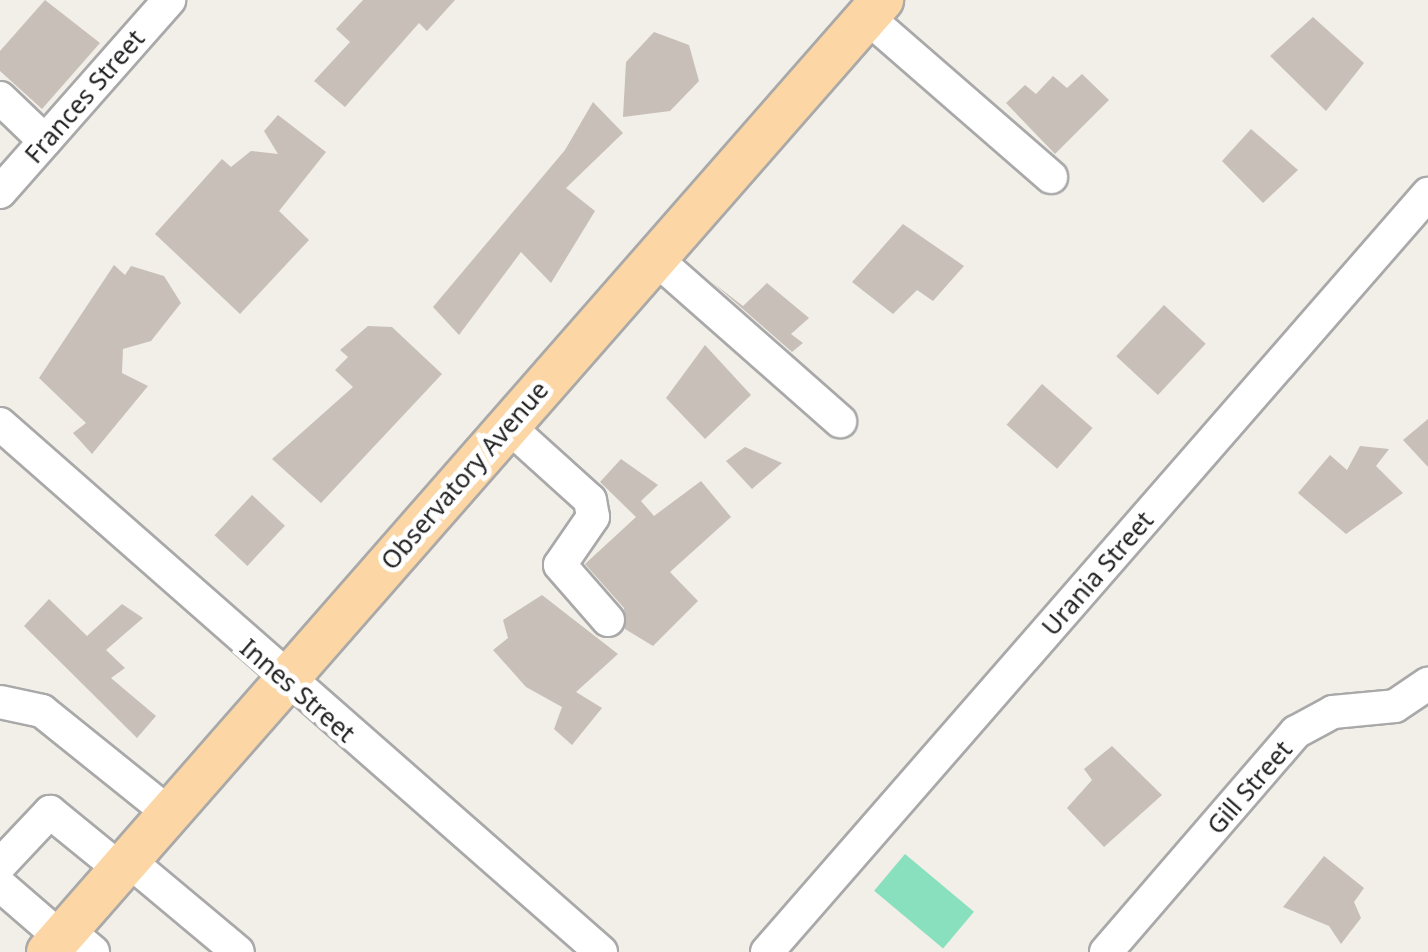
<!DOCTYPE html>
<style>
body{margin:0}
#map{position:relative;width:1428px;height:952px;overflow:hidden;background:#f2efe9;font-family:"Noto Sans",sans-serif}
div>[style]{position:absolute}
.pitch>*{inset:0;background:#88e0be;transform-origin:0 0}
.building>*{inset:0;background:#c7bfb8;transform-origin:0 0}
.roads{filter:drop-shadow(2px 0 #a9a9a9) drop-shadow(-2px 0 #a9a9a9) drop-shadow(0 2px #a9a9a9) drop-shadow(0 -2px #a9a9a9)}
.minor>*{height:32px;margin:-16px;padding:0 16px;transform-origin:16px;border-radius:16px;background:#fff}
.major>*{height:42px;margin:-21px;padding:0 21px;transform-origin:21px;border-radius:21px;background:#fcd6a4}
span{translate:-50% -50%;white-space:nowrap;text-align:center;line-height:1.15;-webkit-text-stroke:10px #fff;paint-order:stroke}
.street-label{font-size:25px;color:#222}
</style>
<div id="map">
<div class="pitch">
<div style="left:905px;top:854px;width:90px;height:48px;rotate:40deg"></div>
</div>
<div class="building">
<div style="clip-path:polygon(45px 0,100px 43px,42px 109px,0 71px,0 51px)"></div>
<div style="clip-path:polygon(363px 0,455px 0,427px 31px,419px 23px,345px 107px,314px 81px,350px 42px,336px 29px)"></div>
<div style="clip-path:polygon(1313px 17px,1364px 63px,1326px 111px,1270px 56px)"></div>
<div style="clip-path:polygon(654px 32px,689px 45px,699px 81px,670px 111px,623px 117px,626px 62px)"></div>
<div style="clip-path:polygon(1082px 74px,1109px 100px,1055px 154px,1006px 103px,1025px 85px,1036px 94px,1053px 76px,1067px 88px)"></div>
<div style="clip-path:polygon(593px 102px,623px 133px,566px 188px,595px 211px,551px 283px,521px 252px,459px 335px,433px 307px,565px 150px)"></div>
<div style="clip-path:polygon(278px 115px,326px 152px,279px 211px,309px 240px,240px 314px,155px 234px,222px 159px,231px 167px,251px 151px,278px 154px,264px 131px)"></div>
<div style="clip-path:polygon(1251px 129px,1298px 170px,1263px 203px,1222px 161px)"></div>
<div style="clip-path:polygon(903px 224px,964px 266px,933px 301px,917px 290px,893px 314px,852px 282px)"></div>
<div style="clip-path:polygon(114px 265px,125px 275px,131px 266px,164px 276px,181px 303px,151px 341px,123px 349px,122px 373px,148px 386px,92px 454px,73px 433px,86px 423px,39px 378px)"></div>
<div style="clip-path:polygon(712px 282px,743px 306px,767px 283px,809px 318px,791px 334px,803px 343px,792px 352px)"></div>
<div style="left:1164px;top:305px;width:57px;height:70px;rotate:43deg"></div>
<div style="clip-path:polygon(368px 326px,392px 327px,442px 374px,321px 503px,272px 459px,353px 387px,335px 370px,348px 357px,340px 350px)"></div>
<div style="clip-path:polygon(705px 345px,751px 395px,705px 439px,666px 398px)"></div>
<div style="left:1042px;top:384px;width:67px;height:54px;rotate:41deg"></div>
<div style="clip-path:polygon(1428px 419px,1428px 467px,1403px 440px)"></div>
<div style="clip-path:polygon(1360px 446px,1389px 449px,1376px 466px,1403px 493px,1346px 534px,1298px 493px,1330px 455px,1347px 470px)"></div>
<div style="clip-path:polygon(745px 447px,782px 463px,752px 489px,726px 461px)"></div>
<div style="clip-path:polygon(621px 459px,658px 485px,641px 501px,654px 516px,701px 481px,731px 517px,670px 572px,698px 601px,653px 646px,625px 629px,624px 608px,585px 564px,636px 517px,600px 482px)"></div>
<div style="left:252px;top:495px;width:45px;height:55px;rotate:43deg"></div>
<div style="clip-path:polygon(542px 595px,618px 654px,576px 692px,602px 708px,572px 745px,554px 729px,562px 707px,526px 687px,493px 650px,508px 638px,503px 620px)"></div>
<div style="clip-path:polygon(49px 599px,87px 636px,122px 604px,143px 618px,106px 650px,125px 668px,111px 678px,156px 716px,137px 738px,24px 626px)"></div>
<div style="clip-path:polygon(1112px 746px,1162px 795px,1104px 847px,1067px 808px,1092px 780px,1084px 769px)"></div>
<div style="clip-path:polygon(1324px 856px,1364px 888px,1354px 902px,1361px 918px,1341px 944px,1329px 926px,1283px 907px)"></div>
</div>
<div class="roads">
<div class="minor">
<div style="left:867px;top:17px;width:244px;rotate:41deg"></div>
<div style="left:0;top:98px;width:62px;rotate:43.7deg"></div>
<div style="left:0;top:192px;width:256px;rotate:-48.6deg"></div>
<div style="left:655px;top:258px;width:247px;rotate:41.4deg"></div>
<div style="left:0;top:424px;width:800px;rotate:41.3deg"></div>
<div style="left:508px;top:426px;width:110px;rotate:42.1deg"></div>
<div style="left:590px;top:500px;width:17px;rotate:80deg"></div>
<div style="left:593px;top:517px;width:58px;rotate:124.5deg"></div>
<div style="left:560px;top:565px;width:73px;rotate:48.9deg"></div>
<div style="left:0;top:702px;width:43px;rotate:12.1deg"></div>
<div style="left:42px;top:711px;width:163px;rotate:38.8deg"></div>
<div style="left:128px;top:860px;width:143px;rotate:39.9deg"></div>
<div style="left:0;top:865px;width:73px;rotate:-46.7deg"></div>
<div style="left:50px;top:812px;width:90px;rotate:39.2deg"></div>
<div style="left:0;top:885px;width:79px;rotate:40.9deg"></div>
<div style="left:67px;top:930px;width:34px;rotate:40deg"></div>
<div style="left:767px;top:952px;width:1006px;rotate:-48.91deg"></div>
<div style="left:1106px;top:952px;width:291px;rotate:-49.2deg"></div>
<div style="left:1296px;top:732px;width:42px;rotate:-28.4deg"></div>
<div style="left:1333px;top:712px;width:62px;rotate:-5.5deg"></div>
<div style="left:1395px;top:706px;width:40px;rotate:-34deg"></div>
</div>
<div class="major">
<div style="left:48px;top:952px;width:1266px;rotate:-48.78deg"></div>
</div>
</div>
<div class="street-label">
<span style="left:84px;top:96px;rotate:-49deg">Frances Street</span>
<span style="left:464px;top:475px;rotate:-49deg">Observatory Avenue</span>
<span style="left:1097px;top:573px;rotate:-49deg">Urania Street</span>
<span style="left:298px;top:690px;rotate:41deg">Innes Street</span>
<span style="left:1249px;top:787px;rotate:-49deg">Gill Street</span>
</div>
</div>
